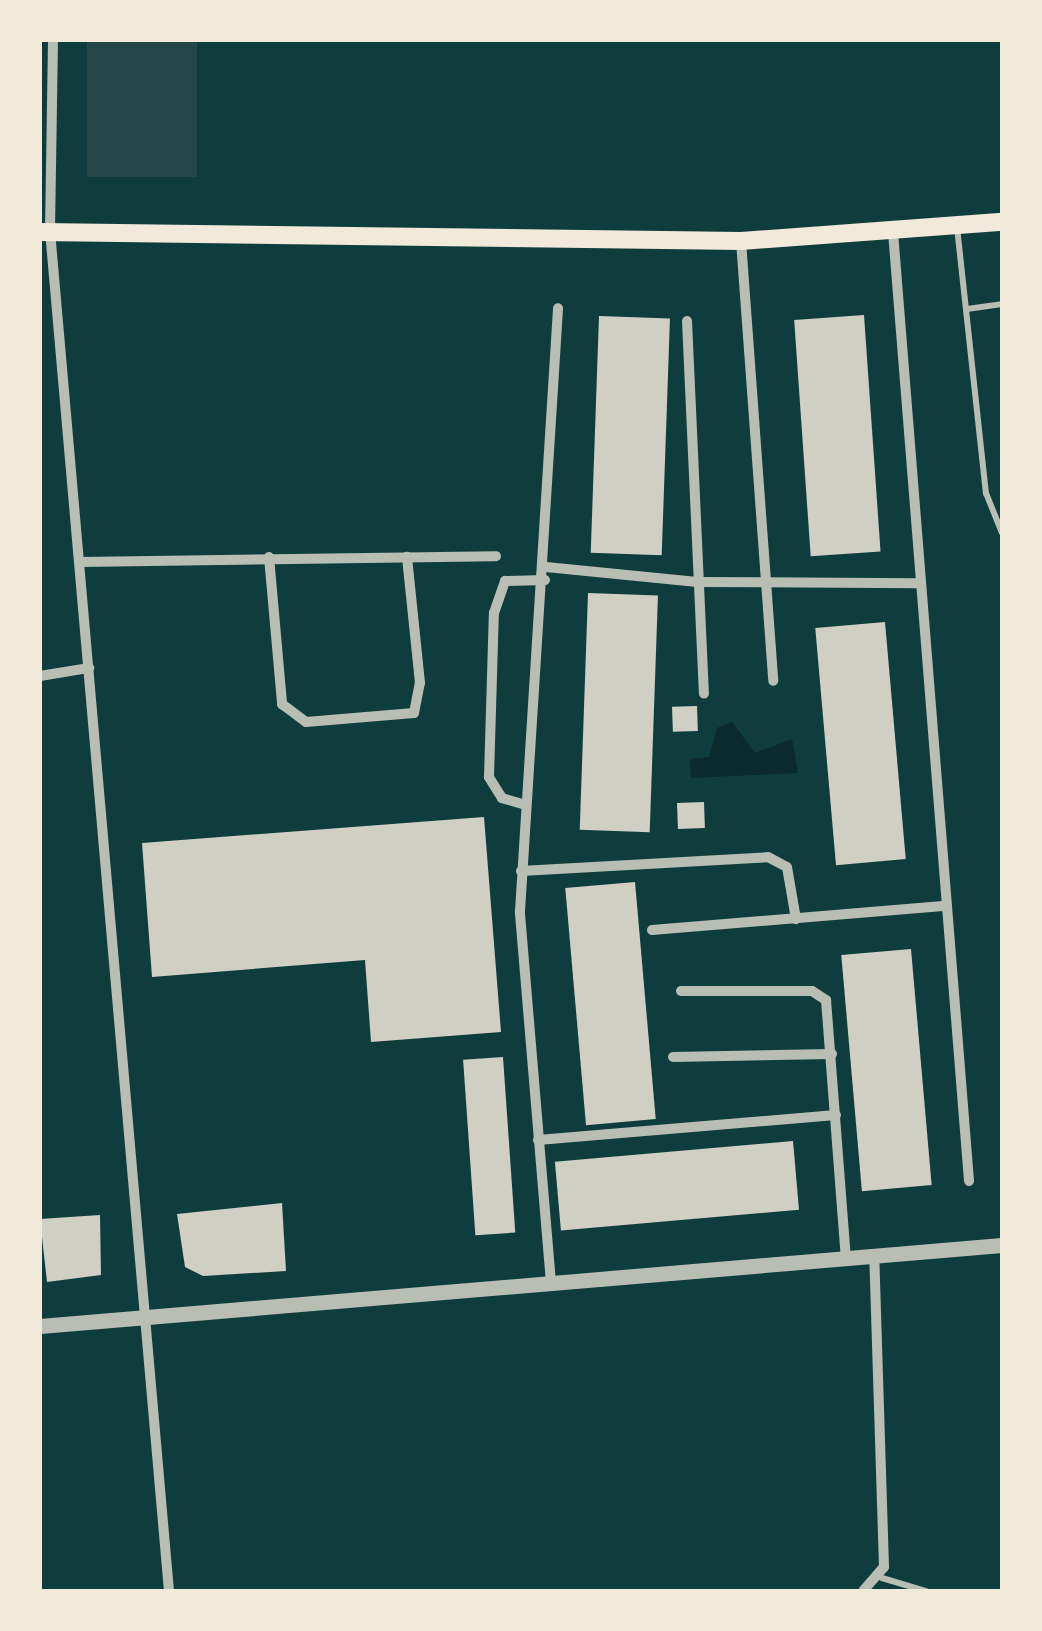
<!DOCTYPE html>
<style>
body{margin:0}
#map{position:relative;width:1042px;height:1631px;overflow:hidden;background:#0f3d3e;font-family:Karla,sans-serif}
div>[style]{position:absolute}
.green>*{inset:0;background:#244646;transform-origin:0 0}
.water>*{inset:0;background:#0a2a2b}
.building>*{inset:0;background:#cfcfc3;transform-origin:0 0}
.service>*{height:6px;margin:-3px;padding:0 3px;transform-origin:3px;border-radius:3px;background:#b8beb3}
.minor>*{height:10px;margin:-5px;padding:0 5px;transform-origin:5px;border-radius:5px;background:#b8beb3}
.tertiary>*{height:15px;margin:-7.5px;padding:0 7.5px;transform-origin:7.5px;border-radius:7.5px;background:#b8beb3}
.secondary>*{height:18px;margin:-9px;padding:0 9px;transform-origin:9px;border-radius:9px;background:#f1e9da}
span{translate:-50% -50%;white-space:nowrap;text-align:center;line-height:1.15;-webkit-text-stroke:8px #f1e9da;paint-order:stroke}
.frame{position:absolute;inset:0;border:42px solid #f1e9da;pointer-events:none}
</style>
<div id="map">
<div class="green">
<div style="left:87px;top:40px;width:110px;height:137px"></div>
</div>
<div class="water">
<div style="clip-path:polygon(732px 722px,755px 753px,792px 739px,798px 773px,691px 778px,690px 759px,709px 757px,717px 728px)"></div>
</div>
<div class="building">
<div style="left:864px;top:315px;width:237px;height:70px;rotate:86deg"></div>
<div style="left:599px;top:316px;width:71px;height:237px;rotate:2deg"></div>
<div style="left:588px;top:593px;width:70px;height:237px;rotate:2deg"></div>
<div style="left:885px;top:622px;width:238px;height:70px;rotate:85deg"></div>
<div style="left:697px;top:706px;width:25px;height:25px;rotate:88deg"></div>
<div style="left:704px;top:802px;width:26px;height:27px;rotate:88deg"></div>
<div style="clip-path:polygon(484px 817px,501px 1032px,371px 1042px,365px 960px,152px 977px,142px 843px)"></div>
<div style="left:635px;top:882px;width:238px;height:70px;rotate:85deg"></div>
<div style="left:911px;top:949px;width:237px;height:70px;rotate:85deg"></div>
<div style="left:503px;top:1057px;width:176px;height:40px;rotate:86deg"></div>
<div style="left:793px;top:1141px;width:69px;height:239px;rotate:85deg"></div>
<div style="clip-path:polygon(282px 1203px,286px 1271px,203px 1276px,185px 1267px,177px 1214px)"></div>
<div style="clip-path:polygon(100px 1215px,101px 1275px,47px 1282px,40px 1219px)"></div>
</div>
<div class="service">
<div style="left:957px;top:227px;width:268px;rotate:83.8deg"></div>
<div style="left:986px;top:493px;width:43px;rotate:68.2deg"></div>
<div style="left:967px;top:309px;width:35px;rotate:-8deg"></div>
<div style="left:882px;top:1578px;width:46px;rotate:16.5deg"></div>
</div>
<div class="minor">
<div style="left:53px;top:40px;width:191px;rotate:90.9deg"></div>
<div style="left:50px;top:231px;width:1365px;rotate:85deg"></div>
<div style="left:893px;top:232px;width:952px;rotate:85.42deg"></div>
<div style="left:741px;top:241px;width:441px;rotate:85.8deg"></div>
<div style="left:687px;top:321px;width:373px;rotate:87.4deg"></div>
<div style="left:269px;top:557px;width:148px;rotate:84.9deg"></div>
<div style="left:282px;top:704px;width:30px;rotate:37deg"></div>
<div style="left:306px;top:722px;width:108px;rotate:-4.8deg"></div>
<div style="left:414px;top:713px;width:31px;rotate:-79deg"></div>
<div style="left:420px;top:683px;width:127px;rotate:-95.9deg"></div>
<div style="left:80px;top:562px;width:416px;rotate:-0.8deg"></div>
<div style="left:546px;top:567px;width:152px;rotate:5.7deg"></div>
<div style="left:697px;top:582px;width:223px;rotate:0.3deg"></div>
<div style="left:40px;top:676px;width:50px;rotate:-9.3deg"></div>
<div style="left:526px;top:805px;width:25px;rotate:-164deg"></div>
<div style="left:502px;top:798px;width:25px;rotate:-122deg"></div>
<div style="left:489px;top:777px;width:164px;rotate:-88.3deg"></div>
<div style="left:494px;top:613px;width:34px;rotate:-71deg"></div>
<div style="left:505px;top:581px;width:40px;rotate:-1.4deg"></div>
<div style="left:521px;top:871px;width:247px;rotate:-3.2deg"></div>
<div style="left:768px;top:857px;width:21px;rotate:28deg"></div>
<div style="left:787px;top:867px;width:53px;rotate:80.2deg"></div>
<div style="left:652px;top:930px;width:295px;rotate:-4.7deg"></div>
<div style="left:681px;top:991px;width:131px"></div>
<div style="left:812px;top:991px;width:17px;rotate:33deg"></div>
<div style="left:826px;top:1000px;width:258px;rotate:85.6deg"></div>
<div style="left:673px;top:1057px;width:159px;rotate:-1.1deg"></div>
<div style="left:538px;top:1140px;width:299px;rotate:-4.8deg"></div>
<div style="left:551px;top:1283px;width:373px;rotate:-94.8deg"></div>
<div style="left:520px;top:911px;width:604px;rotate:-86.39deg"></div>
<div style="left:863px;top:1591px;width:32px;rotate:-49deg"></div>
<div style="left:884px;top:1567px;width:313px;rotate:-91.8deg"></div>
</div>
<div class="tertiary">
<div style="left:40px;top:1326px;width:965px;rotate:-4.81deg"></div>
</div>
<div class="secondary">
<div style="left:40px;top:232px;width:701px;rotate:0.74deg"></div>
<div style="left:741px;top:241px;width:262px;rotate:-4.2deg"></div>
</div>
<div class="frame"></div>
</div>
